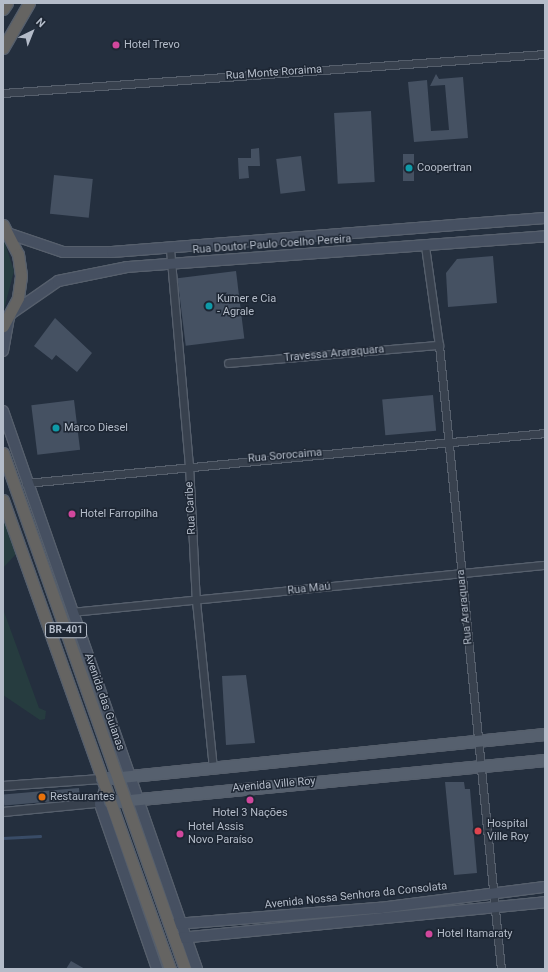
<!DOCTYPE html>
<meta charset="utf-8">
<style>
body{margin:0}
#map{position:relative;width:548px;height:972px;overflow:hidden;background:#242f3e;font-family:Roboto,sans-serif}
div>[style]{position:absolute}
.green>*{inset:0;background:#263c3f}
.stream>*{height:2.5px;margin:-1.25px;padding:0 1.25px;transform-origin:1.25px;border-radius:1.25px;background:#394c67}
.building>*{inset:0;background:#455162;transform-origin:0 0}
.roads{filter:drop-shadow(1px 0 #565f6c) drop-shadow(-1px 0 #565f6c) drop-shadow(0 1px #565f6c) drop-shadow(0 -1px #565f6c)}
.minor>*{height:7px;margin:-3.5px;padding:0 3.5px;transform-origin:3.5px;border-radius:3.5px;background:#38414e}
.tertiary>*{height:8px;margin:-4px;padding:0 4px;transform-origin:4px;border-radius:4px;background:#38414e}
.secondary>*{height:10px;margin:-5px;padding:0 5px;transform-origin:5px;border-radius:5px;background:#465061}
.primary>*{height:11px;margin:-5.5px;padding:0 5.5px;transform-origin:5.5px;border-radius:5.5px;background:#56606e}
.trunk>*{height:11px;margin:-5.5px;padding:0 5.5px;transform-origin:5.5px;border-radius:5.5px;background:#656462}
.dots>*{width:11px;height:11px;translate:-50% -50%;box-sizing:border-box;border:2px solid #1d2633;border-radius:50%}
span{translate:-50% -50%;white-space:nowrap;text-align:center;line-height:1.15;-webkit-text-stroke:3px #1d2633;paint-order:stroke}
.shield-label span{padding:1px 3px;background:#1d2633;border:1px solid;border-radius:3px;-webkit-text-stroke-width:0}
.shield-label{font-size:10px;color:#b4bcc9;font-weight:700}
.poi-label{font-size:11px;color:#b4bcc9}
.left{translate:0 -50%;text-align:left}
.street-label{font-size:11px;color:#b4bcc9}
.frame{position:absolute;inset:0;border:4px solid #b4bcc9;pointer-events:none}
.north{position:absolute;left:12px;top:12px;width:40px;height:40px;-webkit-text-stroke:3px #1d2633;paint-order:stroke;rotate:43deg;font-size:11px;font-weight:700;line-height:16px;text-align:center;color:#b4bcc9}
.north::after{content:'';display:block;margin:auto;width:14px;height:18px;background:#b4bcc9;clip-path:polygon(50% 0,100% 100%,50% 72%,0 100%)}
</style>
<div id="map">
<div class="green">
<div style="clip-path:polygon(3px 237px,14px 271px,3px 313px)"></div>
<div style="clip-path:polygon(3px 518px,17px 553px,3px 568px)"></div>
<div style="clip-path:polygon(3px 609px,39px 708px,46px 711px,45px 719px,40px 720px,3px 695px)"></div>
</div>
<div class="stream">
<div style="left:3px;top:838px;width:37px;rotate:-3deg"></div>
</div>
<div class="building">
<div style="clip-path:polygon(436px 74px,439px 79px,463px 77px,468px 138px,414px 142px,408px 82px,427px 80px,431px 131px,449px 130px,445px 85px,430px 86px)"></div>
<div style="left:371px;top:111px;width:71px;height:37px;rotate:87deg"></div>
<div style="clip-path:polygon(259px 148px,260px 166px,248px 166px,249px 178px,239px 179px,238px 158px,251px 158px,251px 149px)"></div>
<div style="left:403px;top:154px;width:11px;height:27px"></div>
<div style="left:301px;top:156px;width:35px;height:25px;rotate:83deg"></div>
<div style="left:54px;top:175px;width:39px;height:39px;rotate:6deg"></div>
<div style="clip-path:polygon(493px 256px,497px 303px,448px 307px,446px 273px,457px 259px)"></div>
<div style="left:236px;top:271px;width:68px;height:59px;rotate:83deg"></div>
<div style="clip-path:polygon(55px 318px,92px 353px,77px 372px,56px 355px,52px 360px,34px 346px)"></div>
<div style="left:433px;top:395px;width:36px;height:51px;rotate:85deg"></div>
<div style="left:74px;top:400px;width:50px;height:43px;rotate:83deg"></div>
<div style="clip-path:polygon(246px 675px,255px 743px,226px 745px,222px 676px)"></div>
<div style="clip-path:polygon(445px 782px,464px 782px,465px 789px,470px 789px,477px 873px,454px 875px)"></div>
<div style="left:79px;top:788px;width:11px;height:76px;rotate:85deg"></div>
<div style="clip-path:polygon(71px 961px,85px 969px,66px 969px)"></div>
</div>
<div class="roads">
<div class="minor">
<div style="left:3px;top:93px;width:543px;rotate:-4.12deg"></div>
<div style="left:425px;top:246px;width:100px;rotate:82deg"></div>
<div style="left:439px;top:345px;width:627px;rotate:84.33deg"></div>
<div style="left:170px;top:249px;width:217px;rotate:85deg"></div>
<div style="left:189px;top:465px;width:136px;rotate:87.1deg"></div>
<div style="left:196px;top:601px;width:167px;rotate:84.2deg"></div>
<div style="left:228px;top:363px;width:212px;rotate:-4.9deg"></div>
<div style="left:26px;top:483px;width:521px;rotate:-5.5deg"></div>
<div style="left:72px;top:612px;width:475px;rotate:-5.7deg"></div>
</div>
<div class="tertiary">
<div style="left:3px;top:786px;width:98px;rotate:-4.1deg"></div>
<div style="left:3px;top:812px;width:103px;rotate:-5.5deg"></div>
</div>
<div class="secondary">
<div style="left:10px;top:234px;width:56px;rotate:18.8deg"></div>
<div style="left:63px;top:252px;width:49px"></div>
<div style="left:112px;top:252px;width:434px;rotate:-4.5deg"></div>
<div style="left:12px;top:313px;width:56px;rotate:-34.8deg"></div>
<div style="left:58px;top:281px;width:70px;rotate:-11.5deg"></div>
<div style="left:127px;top:267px;width:419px;rotate:-4.2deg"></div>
<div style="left:3px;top:351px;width:34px;rotate:-80deg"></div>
<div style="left:3px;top:411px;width:591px;rotate:70.83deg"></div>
<div style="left:105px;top:789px;width:16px;rotate:108deg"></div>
<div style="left:100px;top:804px;width:175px;rotate:70.9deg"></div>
<div style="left:175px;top:924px;width:206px;rotate:-4.5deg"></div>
<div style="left:380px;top:908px;width:166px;rotate:-7.3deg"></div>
<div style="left:180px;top:938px;width:367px;rotate:-5.6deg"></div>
</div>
<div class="primary">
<div style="left:101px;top:779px;width:446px;rotate:-5.8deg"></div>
<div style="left:109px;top:802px;width:438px;rotate:-5.5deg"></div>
</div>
<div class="trunk">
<div style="left:3px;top:9px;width:7px;rotate:-56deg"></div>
<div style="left:3px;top:48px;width:52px;rotate:-60deg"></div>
<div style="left:3px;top:225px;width:33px;rotate:63deg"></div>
<div style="left:18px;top:254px;width:22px;rotate:82deg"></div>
<div style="left:21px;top:276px;width:22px;rotate:98deg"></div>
<div style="left:18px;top:298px;width:32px;rotate:118deg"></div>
<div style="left:3px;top:453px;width:547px;rotate:70.57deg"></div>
<div style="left:3px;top:500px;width:498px;rotate:70.4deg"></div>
</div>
</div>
<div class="dots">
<div style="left:116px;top:45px;background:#d1479c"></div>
<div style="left:409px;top:168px;background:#0f9aa8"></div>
<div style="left:209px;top:306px;background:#0f9aa8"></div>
<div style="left:56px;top:428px;background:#0f9aa8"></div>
<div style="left:72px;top:514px;background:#d1479c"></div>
<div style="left:42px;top:797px;background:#e8710a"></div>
<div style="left:250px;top:800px;background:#d1479c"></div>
<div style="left:478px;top:831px;background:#e0444e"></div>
<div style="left:180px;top:834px;background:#d1479c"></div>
<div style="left:429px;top:934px;background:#d1479c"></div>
</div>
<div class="shield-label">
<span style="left:66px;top:630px">BR-401</span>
</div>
<div class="poi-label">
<span class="left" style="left:124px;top:45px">Hotel Trevo</span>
<span class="left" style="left:417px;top:168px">Coopertran</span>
<span class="left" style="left:217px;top:306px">Kumer e Cia<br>- Agrale</span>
<span class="left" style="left:64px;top:428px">Marco Diesel</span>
<span class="left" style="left:80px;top:514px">Hotel Farropilha</span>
<span class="left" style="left:50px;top:797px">Restaurantes</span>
<span style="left:250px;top:813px">Hotel 3 Nações</span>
<span class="left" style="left:487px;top:831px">Hospital<br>Ville Roy</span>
<span class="left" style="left:188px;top:834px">Hotel Assis<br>Novo Paraíso</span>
<span class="left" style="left:437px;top:934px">Hotel Itamaraty</span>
</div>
<div class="street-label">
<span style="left:274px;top:73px;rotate:-4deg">Rua Monte Roraima</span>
<span style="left:272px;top:245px;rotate:-4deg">Rua Doutor Paulo Coelho Pereira</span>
<span style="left:334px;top:354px;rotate:-5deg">Travessa Araraquara</span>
<span style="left:285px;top:456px;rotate:-5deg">Rua Sorocaima</span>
<span style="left:191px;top:508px;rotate:-93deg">Rua Caribe</span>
<span style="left:309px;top:589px;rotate:-6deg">Rua Maú</span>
<span style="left:465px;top:607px;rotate:-96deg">Rua Araraquara</span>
<span style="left:104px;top:702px;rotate:71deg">Avenida das Guianas</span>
<span style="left:274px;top:785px;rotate:-5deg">Avenida Ville Roy</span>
<span style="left:356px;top:896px;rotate:-6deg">Avenida Nossa Senhora da Consolata</span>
</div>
<div class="frame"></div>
<div class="north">N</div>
</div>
